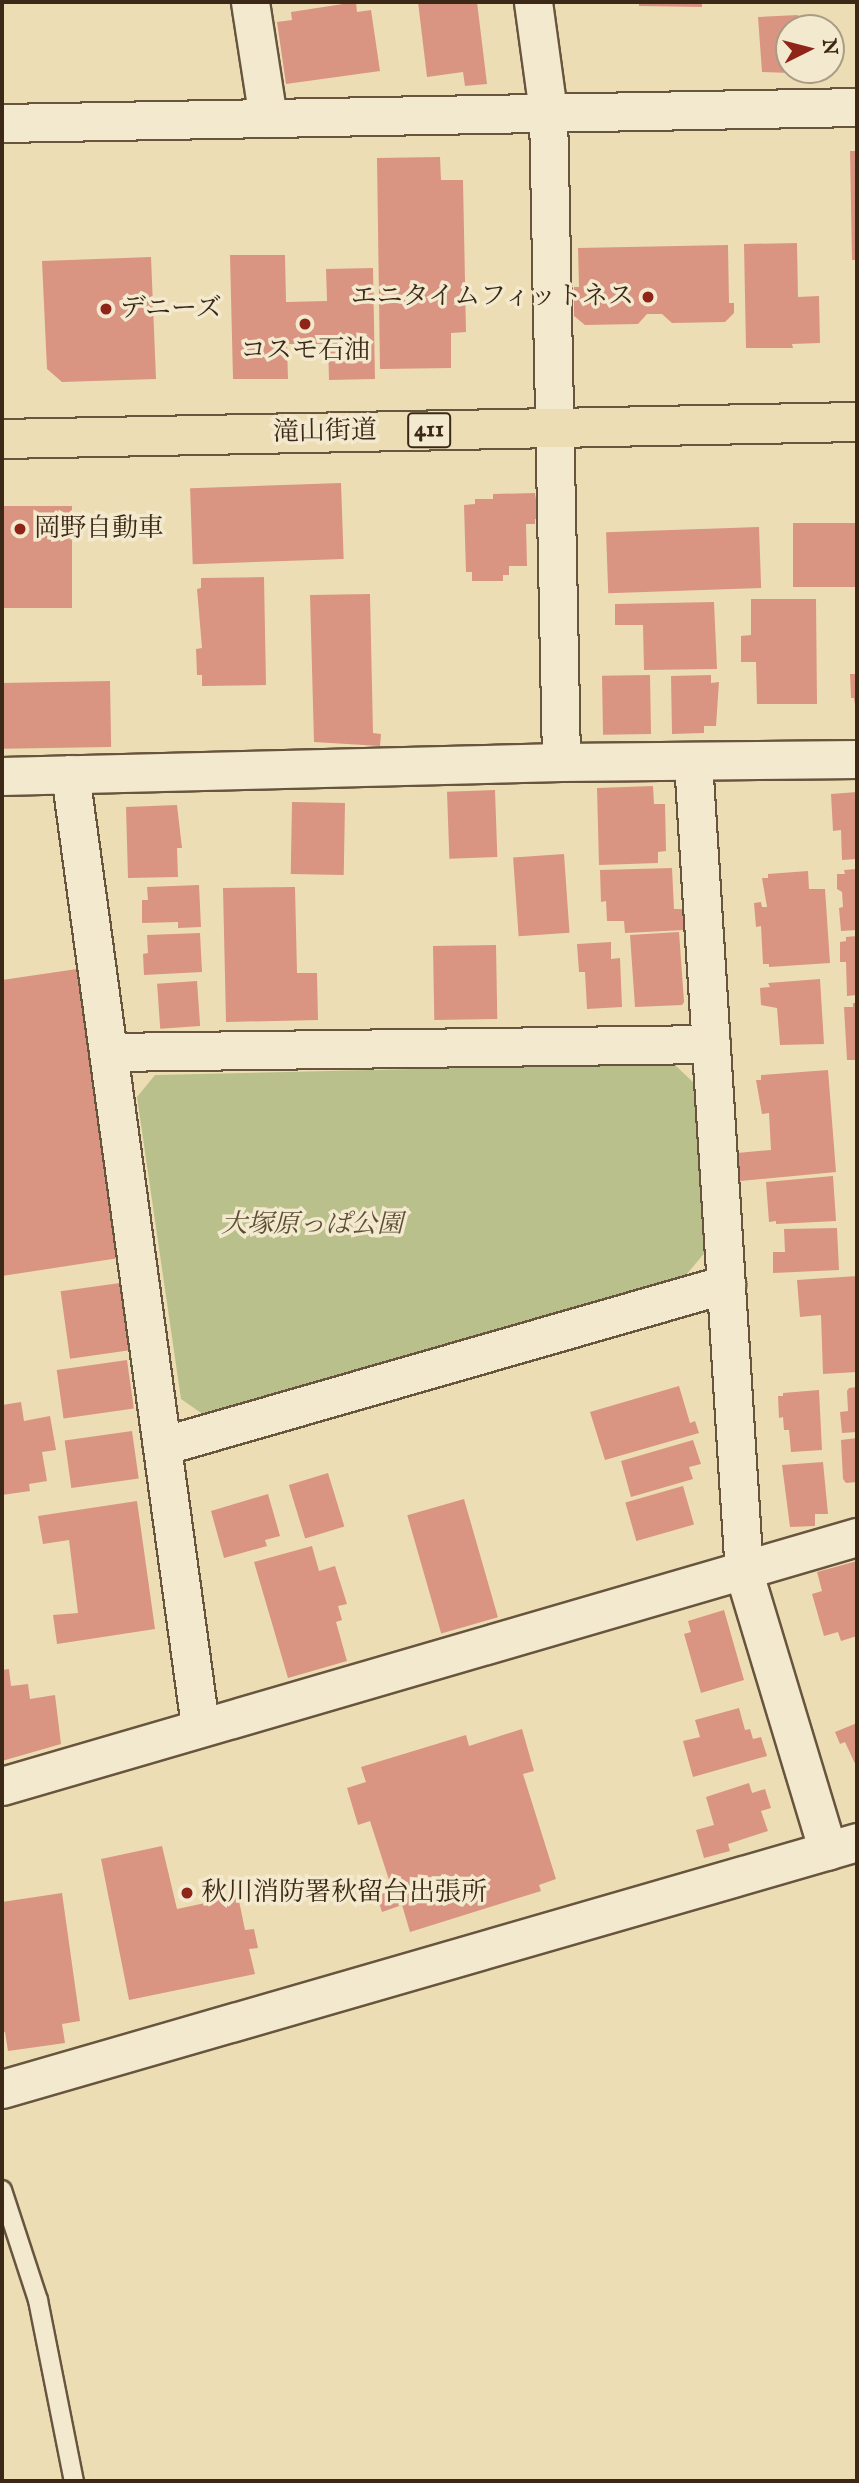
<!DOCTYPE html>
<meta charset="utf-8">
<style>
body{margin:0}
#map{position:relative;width:859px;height:2483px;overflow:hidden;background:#edddb4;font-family:"IM FELL English","Noto Serif JP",serif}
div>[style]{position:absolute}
.green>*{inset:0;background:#bac08b}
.building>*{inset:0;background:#d99582;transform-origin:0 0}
.roads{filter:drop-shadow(2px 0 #68553e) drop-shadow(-2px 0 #68553e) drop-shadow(0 2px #68553e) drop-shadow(0 -2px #68553e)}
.service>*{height:18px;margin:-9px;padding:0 9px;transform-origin:9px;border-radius:9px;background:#f3e9ce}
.minor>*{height:37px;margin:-18.5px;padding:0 18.5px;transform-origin:18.5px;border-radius:18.5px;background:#f3e9ce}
.trunk>*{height:38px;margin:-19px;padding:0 19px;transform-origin:19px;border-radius:19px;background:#edddb4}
.dots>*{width:19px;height:19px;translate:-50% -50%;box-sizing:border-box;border:4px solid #f3e9ce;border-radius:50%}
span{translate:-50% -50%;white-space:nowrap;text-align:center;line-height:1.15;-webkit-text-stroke:7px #f3e9ce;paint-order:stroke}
.shield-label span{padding:2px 5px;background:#f3e9ce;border:2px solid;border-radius:5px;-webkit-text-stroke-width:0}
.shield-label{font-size:24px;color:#3b2817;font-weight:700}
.poi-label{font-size:26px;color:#3b2817}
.right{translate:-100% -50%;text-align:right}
.left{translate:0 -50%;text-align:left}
.street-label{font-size:26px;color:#3b2817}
.park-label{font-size:26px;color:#5b4e34;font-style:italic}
.frame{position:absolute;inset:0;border:4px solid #3b2817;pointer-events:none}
.north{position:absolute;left:775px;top:14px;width:70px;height:70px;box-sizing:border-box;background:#f3e9ce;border:2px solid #a99c85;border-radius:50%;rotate:84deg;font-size:19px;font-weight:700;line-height:28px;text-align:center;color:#3b2817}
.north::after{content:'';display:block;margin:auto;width:24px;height:32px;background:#8f2418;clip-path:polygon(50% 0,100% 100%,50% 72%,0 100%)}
</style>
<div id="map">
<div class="green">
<div style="clip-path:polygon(673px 1063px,695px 1084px,707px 1250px,686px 1275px,204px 1415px,181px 1399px,137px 1097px,155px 1075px)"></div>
</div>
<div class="building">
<div style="clip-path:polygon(356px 2px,357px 12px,371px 10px,380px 71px,286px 84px,277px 22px,292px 20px,291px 12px)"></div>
<div style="clip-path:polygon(418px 2px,477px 2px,487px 84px,465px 86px,463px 72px,427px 77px)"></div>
<div style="clip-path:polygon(639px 2px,702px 2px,702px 7px,639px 6px)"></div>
<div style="clip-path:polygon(798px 15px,798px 28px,789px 28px,789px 70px,792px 73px,762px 72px,758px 17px)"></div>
<div style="clip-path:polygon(850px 151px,857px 151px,857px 260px,852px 260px)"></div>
<div style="clip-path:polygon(440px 157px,441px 180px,463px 180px,466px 332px,451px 333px,451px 368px,380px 369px,377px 158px)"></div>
<div style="clip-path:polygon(797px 243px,798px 297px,819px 296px,820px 343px,792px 344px,793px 348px,746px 348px,744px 244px)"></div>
<div style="clip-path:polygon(728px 245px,729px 303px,734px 303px,734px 313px,725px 322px,672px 323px,662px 314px,647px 314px,638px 324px,585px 325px,574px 316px,574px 287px,579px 287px,578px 248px)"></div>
<div style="clip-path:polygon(230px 255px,285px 255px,286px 302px,327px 301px,326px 269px,373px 268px,375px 379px,329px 380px,328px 344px,287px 344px,288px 379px,233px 379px)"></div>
<div style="clip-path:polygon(151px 257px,156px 379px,62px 382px,47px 369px,42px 261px)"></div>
<div style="left:341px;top:483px;width:76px;height:151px;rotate:88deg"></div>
<div style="clip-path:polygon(535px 493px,539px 519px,535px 519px,535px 524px,526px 524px,527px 566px,509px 566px,509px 575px,503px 575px,503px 581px,472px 581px,472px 572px,466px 572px,464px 505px,475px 504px,475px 499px,493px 499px,493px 494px)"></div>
<div style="left:2px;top:506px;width:70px;height:102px"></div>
<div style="left:857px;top:523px;width:64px;height:64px;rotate:90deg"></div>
<div style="left:759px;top:527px;width:61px;height:153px;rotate:88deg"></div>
<div style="clip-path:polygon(264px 577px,266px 685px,202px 686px,202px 675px,197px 675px,196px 649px,202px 648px,197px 589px,201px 588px,201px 578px)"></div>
<div style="clip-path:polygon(370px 594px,373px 733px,381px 734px,380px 746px,314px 742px,310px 595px)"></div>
<div style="clip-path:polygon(751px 599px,816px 599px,817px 704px,757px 704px,756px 662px,741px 662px,741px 636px,751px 635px)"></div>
<div style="clip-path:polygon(714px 602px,717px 669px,644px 670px,643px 625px,615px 625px,615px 604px)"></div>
<div style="clip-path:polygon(850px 674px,857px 674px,857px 720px,854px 698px,851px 698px)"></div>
<div style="left:650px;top:675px;width:59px;height:48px;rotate:89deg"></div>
<div style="clip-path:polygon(711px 675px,711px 683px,719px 682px,716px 726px,704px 726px,704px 733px,672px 734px,671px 676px)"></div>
<div style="left:110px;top:681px;width:66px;height:108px;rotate:89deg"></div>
<div style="clip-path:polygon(653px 786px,654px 804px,665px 804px,666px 851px,658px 852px,658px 863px,599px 865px,597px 788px)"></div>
<div style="left:495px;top:790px;width:67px;height:48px;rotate:88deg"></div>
<div style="clip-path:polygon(857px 792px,857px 859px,842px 860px,841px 830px,833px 831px,831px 794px)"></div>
<div style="left:292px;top:802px;width:53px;height:72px;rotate:1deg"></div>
<div style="clip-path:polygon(177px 805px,182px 848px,177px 848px,178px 877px,128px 878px,126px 807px)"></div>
<div style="left:564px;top:854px;width:79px;height:51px;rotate:86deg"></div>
<div style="clip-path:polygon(672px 868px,674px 909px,682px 909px,684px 930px,625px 933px,624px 921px,607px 921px,606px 901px,601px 902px,600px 870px)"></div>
<div style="clip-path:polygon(857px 869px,857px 930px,841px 931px,839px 908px,843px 907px,842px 892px,837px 889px,837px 874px,845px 874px,844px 870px)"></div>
<div style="clip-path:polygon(808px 871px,809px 889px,825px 889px,830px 963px,769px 967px,769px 964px,763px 964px,761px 926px,756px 927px,754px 903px,761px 902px,762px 907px,767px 907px,762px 878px,768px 878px,768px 874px)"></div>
<div style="clip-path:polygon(199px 885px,201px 927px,178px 928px,178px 922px,142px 923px,142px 900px,148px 900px,147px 887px)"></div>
<div style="clip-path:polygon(295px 887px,297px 973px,317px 973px,318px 1020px,226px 1022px,223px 888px)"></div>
<div style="clip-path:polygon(679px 932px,684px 1002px,682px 1005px,635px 1007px,630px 935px)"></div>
<div style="clip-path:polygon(200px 933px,202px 972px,144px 975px,143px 954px,148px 953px,147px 935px)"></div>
<div style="clip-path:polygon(857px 936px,857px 995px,847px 996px,846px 962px,840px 962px,840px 942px,846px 941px,846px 937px)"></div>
<div style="clip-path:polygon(611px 942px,611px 959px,620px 958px,622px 1007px,587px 1009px,585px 972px,579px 972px,577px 944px)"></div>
<div style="left:496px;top:945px;width:74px;height:63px;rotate:89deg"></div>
<div style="clip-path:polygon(77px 969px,119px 1258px,2px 1276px,2px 980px)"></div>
<div style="clip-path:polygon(820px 979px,824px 1044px,780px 1045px,777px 1008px,761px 1005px,760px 988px,770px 987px,768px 983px)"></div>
<div style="left:197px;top:981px;width:45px;height:40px;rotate:86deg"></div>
<div style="clip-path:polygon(853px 1003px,857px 1003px,857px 1060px,847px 1060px,844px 1007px,853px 1007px)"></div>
<div style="clip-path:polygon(828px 1070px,836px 1172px,740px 1181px,737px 1153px,771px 1150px,769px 1113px,762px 1114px,756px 1080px,761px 1080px,761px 1075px)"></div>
<div style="clip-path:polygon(833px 1176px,836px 1221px,776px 1224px,776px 1221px,769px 1222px,766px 1182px)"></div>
<div style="clip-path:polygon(837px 1228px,839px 1270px,773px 1273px,773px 1252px,785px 1252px,784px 1229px)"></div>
<div style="clip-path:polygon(857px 1276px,857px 1372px,823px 1374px,821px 1315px,800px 1317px,797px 1280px)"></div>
<div style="left:120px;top:1283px;width:68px;height:60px;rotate:82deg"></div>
<div style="left:127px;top:1360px;width:49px;height:71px;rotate:82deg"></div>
<div style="clip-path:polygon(679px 1386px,690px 1423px,695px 1421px,699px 1433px,605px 1460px,590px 1412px)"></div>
<div style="clip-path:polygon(857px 1387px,857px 1432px,842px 1433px,840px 1412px,848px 1411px,847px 1391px,849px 1388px)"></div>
<div style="clip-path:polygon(819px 1390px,822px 1450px,791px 1452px,789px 1430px,784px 1430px,783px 1417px,779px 1418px,778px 1396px,783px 1396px,783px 1393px)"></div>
<div style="clip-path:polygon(21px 1402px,24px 1421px,50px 1416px,56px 1450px,42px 1452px,47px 1481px,29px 1484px,30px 1491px,2px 1495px,2px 1405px)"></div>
<div style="left:132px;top:1431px;width:48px;height:68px;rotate:82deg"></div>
<div style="clip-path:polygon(857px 1438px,857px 1482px,846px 1483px,843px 1479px,841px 1440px)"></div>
<div style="clip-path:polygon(693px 1440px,701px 1464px,689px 1467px,693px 1479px,631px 1497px,621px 1461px)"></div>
<div style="clip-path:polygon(823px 1462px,828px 1514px,815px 1514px,815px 1526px,790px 1527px,782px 1465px)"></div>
<div style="left:328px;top:1473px;width:56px;height:41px;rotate:73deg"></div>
<div style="left:683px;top:1486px;width:40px;height:60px;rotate:74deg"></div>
<div style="clip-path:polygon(268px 1494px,280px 1536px,265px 1540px,267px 1546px,224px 1558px,211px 1511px)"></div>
<div style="left:464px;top:1499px;width:123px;height:59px;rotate:74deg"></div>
<div style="clip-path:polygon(137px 1501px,155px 1629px,57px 1644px,53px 1615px,78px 1613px,69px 1540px,43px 1544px,38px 1516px)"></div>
<div style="clip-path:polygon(312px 1546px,319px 1571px,335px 1566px,347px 1604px,338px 1606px,342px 1620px,336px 1622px,347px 1661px,288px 1678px,254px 1562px)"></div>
<div style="clip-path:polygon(857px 1561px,857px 1636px,841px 1641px,838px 1632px,824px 1636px,812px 1594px,822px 1591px,817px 1572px)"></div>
<div style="clip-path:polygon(724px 1610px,744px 1680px,701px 1693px,684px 1634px,691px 1632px,688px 1621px)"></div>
<div style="clip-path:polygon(9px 1669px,11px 1686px,28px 1684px,30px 1699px,55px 1695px,61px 1744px,2px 1761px,2px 1670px)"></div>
<div style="clip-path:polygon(739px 1708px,745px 1730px,750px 1729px,753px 1739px,761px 1737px,767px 1756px,693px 1777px,683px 1741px,700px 1737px,695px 1720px)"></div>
<div style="clip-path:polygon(857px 1723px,857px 1768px,845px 1742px,840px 1744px,835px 1732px)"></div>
<div style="clip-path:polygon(522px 1729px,534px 1771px,523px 1774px,556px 1879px,539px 1885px,541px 1891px,410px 1932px,402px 1905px,382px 1912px,374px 1888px,390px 1883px,370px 1821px,358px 1825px,347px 1788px,366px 1782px,361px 1767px,466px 1735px,469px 1746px)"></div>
<div style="clip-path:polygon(749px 1783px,752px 1793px,765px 1789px,771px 1808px,761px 1811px,768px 1831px,728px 1844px,730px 1851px,704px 1858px,696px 1830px,714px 1825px,706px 1797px)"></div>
<div style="clip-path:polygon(162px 1846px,177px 1909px,238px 1896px,245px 1930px,254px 1929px,258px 1948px,249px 1949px,255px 1974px,129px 2000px,101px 1859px)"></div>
<div style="clip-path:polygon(62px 1893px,80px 2021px,62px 2024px,65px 2043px,8px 2051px,5px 2032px,2px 2033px,2px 1902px)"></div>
</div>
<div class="roads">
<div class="service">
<div style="left:2px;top:2190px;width:116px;rotate:71.9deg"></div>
<div style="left:38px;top:2300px;width:185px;rotate:78.8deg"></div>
</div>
<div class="minor">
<div style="left:250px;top:2px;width:117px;rotate:81.2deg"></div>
<div style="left:533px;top:2px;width:111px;rotate:82.2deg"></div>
<div style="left:548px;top:112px;width:650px;rotate:88.85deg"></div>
<div style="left:2px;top:123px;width:855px;rotate:-1.07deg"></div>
<div style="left:693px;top:761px;width:814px;rotate:86.41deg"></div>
<div style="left:744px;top:1573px;width:290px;rotate:73.2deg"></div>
<div style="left:70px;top:774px;width:961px;rotate:82.22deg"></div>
<div style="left:2px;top:776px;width:559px;rotate:-1.43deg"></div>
<div style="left:561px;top:762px;width:296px;rotate:-0.6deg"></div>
<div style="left:108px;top:1052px;width:603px;rotate:-0.76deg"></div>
<div style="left:162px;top:1446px;width:587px;rotate:-16.03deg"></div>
<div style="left:2px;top:1786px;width:891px;rotate:-16.24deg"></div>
<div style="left:2px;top:2089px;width:890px;rotate:-16.11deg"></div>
</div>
<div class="trunk">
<div style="left:2px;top:439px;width:855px;rotate:-1.14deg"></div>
</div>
</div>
<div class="dots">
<div style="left:648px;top:297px;background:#8f2418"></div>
<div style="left:106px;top:309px;background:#8f2418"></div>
<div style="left:305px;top:324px;background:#8f2418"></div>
<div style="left:20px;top:529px;background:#8f2418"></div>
<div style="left:187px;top:1893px;background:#8f2418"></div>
</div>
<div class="shield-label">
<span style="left:429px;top:430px">411</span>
</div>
<div class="poi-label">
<span class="right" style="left:634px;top:297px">エニタイムフィットネス</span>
<span class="left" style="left:120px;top:309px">デニーズ</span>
<span style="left:305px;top:351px">コスモ石油</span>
<span class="left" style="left:34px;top:529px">岡野自動車</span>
<span class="left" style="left:201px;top:1893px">秋川消防署秋留台出張所</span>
</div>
<div class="street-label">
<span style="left:325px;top:432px;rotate:-1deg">滝山街道</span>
</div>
<div class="park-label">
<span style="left:312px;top:1225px">大塚原っぱ公園</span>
</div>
<div class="frame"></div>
<div class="north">N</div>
</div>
